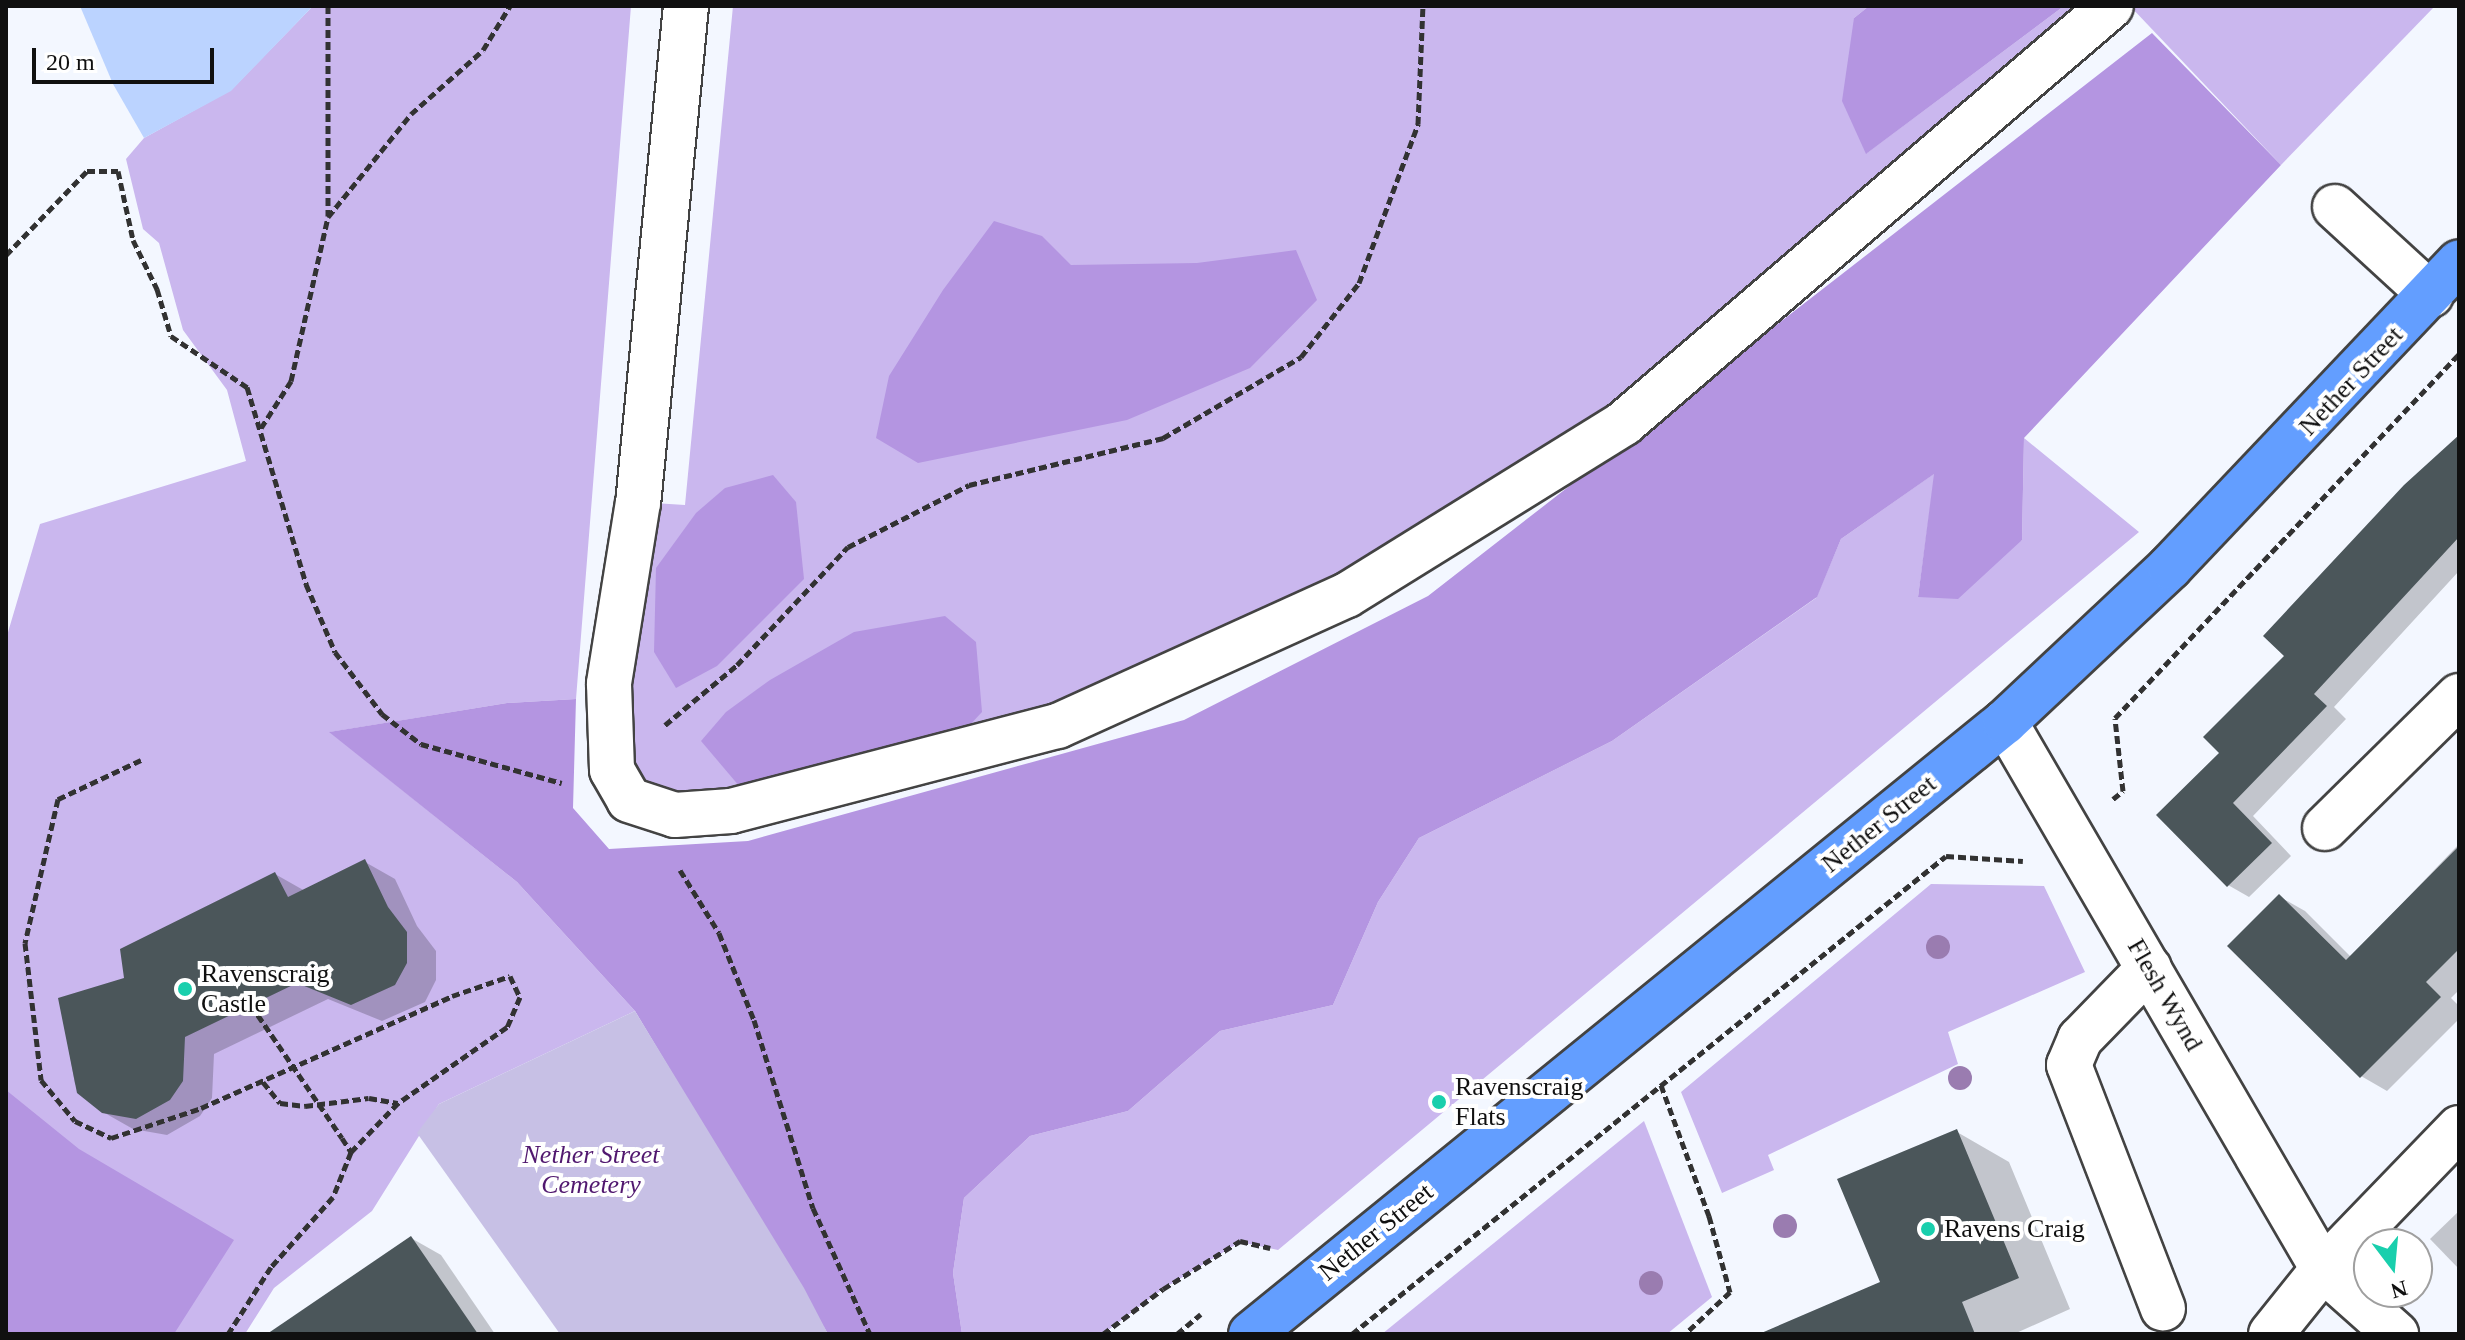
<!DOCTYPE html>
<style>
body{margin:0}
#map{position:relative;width:2465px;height:1340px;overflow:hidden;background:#f3f7ff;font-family:"Times New Roman",serif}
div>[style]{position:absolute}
.green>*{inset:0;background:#cab7ee}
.forest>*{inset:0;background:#b495e1}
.sand>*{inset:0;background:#bbd3ff}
.cemetery>*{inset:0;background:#c7c0e5}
.shadow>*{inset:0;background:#0003}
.building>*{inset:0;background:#4b565a}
.path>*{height:5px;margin-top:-2.5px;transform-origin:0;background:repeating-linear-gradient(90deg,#323232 0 8px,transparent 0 12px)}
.roads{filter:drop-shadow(2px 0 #434343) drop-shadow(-2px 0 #434343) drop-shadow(0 2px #434343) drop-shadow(0 -2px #434343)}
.minor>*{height:44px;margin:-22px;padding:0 22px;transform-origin:22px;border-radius:22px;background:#fff}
.major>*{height:44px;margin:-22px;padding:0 22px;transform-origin:22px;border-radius:22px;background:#639eff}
.path-bridge>*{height:5px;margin-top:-2.5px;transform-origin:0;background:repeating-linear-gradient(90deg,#323232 0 8px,transparent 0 12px)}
.trees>*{width:24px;height:24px;margin:-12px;border-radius:50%;background:#9a7cb0}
.dots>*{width:22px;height:22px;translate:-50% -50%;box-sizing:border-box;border:4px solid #fff;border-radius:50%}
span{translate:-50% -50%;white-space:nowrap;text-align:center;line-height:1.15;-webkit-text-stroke:8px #fff;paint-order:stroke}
.street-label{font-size:26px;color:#101010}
.poi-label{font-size:26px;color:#101010}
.left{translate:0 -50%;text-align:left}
.park-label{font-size:26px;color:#51186f;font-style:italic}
.frame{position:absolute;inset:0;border:8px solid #101010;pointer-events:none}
.north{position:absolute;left:2353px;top:1228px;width:80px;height:80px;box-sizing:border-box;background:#fff;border:2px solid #9f9f9f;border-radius:50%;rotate:164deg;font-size:22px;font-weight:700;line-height:32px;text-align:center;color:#101010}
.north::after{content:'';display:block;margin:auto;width:28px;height:36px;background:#19cfad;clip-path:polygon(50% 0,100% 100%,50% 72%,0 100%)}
.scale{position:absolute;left:32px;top:48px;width:182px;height:36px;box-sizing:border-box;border:4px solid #101010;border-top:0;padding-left:10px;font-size:24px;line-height:28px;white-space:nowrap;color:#101010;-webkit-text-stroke:6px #fff;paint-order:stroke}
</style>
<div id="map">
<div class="green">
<div style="clip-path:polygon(313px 6px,631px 6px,576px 699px,507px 703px,330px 732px,517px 882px,635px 1011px,439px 1104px,372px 1211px,274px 1288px,245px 1334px,6px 1334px,6px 639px,40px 524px,246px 461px,227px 390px,183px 330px,159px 243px,143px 229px,126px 159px,144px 138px,231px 90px)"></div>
<div style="clip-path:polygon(733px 6px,1869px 6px,1854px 18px,1867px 153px,2064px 6px,2111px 6px,1624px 423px,1058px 726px,731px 811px,629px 800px,610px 737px,638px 502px,685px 505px)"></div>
<div style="clip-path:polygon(2130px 6px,2435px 6px,2281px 165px)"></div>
<div style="clip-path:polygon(2024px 438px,2139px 532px,1278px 1250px,1240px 1242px,1163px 1289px,1103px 1334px,962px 1334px,953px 1273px,964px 1198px,1030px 1136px,1128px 1111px,1220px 1031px,1333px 1005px,1378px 902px,1419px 838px,1612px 741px,1816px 598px,1841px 539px,1935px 473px,1918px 597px,2022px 540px)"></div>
<div style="clip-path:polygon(1931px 884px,2044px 886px,2085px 972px,1948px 1032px,1958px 1064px,1768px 1155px,1774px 1170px,1722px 1193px,1681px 1092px)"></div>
<div style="clip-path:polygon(1644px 1121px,1712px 1297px,1667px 1334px,1382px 1334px)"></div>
</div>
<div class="forest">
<div style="clip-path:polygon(1869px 6px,2064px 6px,1866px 154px,1842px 101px,1854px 18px)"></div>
<div style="clip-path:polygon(2152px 33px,2281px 165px,2024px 438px,2022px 540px,1958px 599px,1918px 597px,1934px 474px,1841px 539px,1817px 597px,1612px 741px,1419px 838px,1378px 902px,1333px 1005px,1220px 1031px,1128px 1111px,1030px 1136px,964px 1198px,953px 1273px,962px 1334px,828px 1334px,635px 1011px,517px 882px,329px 732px,507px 703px,576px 699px,573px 808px,609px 849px,748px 841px,1184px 720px,1428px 596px)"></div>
<div style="clip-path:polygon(994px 221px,1042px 236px,1071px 265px,1197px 263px,1296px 250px,1317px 300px,1250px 368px,1127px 420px,918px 463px,876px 438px,889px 376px,943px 290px)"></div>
<div style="clip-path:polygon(773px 475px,796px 502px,804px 579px,717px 666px,676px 688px,654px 652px,656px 568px,696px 513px,725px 488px)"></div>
<div style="clip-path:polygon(945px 616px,976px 642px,982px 712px,967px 728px,740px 787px,701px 741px,726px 712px,770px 680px,854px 632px)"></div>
<div style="clip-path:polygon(6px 1090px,79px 1149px,234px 1240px,174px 1334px,6px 1334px)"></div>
</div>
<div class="sand">
<div style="clip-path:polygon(80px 6px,313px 6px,231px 91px,144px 138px,113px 84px)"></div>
</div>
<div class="cemetery">
<div style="clip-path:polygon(635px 1011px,804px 1288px,828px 1334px,560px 1334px,417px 1133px,439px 1104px)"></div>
</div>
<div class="shadow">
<div style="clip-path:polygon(2459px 436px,2459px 571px,2334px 707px,2346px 719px,2253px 816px,2291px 856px,2249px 897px,2228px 885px,2222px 753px,2286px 656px)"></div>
<div style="clip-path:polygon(2459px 844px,2459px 990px,2451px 998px,2459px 1006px,2459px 1019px,2387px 1091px,2361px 1076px,2280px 897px,2305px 911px,2351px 957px)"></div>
<div style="clip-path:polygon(365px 862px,395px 879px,417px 926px,436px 951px,436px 980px,425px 1002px,382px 1021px,328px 999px,214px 1054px,212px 1098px,200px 1116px,167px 1135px,133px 1129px,103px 1112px,75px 1084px,60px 999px,126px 979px,275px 874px,305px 891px)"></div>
<div style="clip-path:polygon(1957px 1132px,2009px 1162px,2070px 1309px,2014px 1334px,1822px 1334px,1883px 1283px)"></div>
<div style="clip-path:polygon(2459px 1211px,2459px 1269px,2430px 1239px)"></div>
<div style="clip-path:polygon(411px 1238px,441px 1255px,495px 1334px,314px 1334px)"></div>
</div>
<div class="building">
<div style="clip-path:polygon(2459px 435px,2459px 537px,2314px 694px,2327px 706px,2233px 803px,2272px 843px,2227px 887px,2156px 815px,2219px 753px,2203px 737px,2284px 656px,2263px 636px,2404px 485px)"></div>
<div style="clip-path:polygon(2459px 846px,2459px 949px,2426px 982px,2441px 997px,2360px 1078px,2227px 946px,2279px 894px,2346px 960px)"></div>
<div style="clip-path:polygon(365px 859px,388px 907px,407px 932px,407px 963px,395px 985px,351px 1005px,297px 983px,185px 1037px,183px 1081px,170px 1100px,136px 1119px,102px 1113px,77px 1093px,58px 998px,124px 978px,120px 949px,275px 872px,288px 897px)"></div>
<div style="clip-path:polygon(1957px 1129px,2019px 1278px,1962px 1302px,1975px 1334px,1759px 1334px,1880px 1282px,1837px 1179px)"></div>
<div style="clip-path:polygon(411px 1236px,478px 1334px,267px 1334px)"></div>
</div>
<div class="path">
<div style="left:328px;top:6px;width:210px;rotate:90deg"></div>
<div style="left:6px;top:255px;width:117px;rotate:-46deg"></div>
<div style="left:87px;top:171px;width:31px"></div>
<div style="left:118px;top:171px;width:71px;rotate:77.7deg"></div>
<div style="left:133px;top:240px;width:55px;rotate:63.9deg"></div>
<div style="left:157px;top:289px;width:49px;rotate:73.4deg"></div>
<div style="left:171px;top:336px;width:92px;rotate:33.9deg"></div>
<div style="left:247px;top:387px;width:206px;rotate:73.3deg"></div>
<div style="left:306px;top:584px;width:74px;rotate:66.9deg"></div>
<div style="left:335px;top:652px;width:78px;rotate:52.8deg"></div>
<div style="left:382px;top:714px;width:49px;rotate:37.6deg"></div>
<div style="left:421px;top:744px;width:146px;rotate:15.5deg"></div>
<div style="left:261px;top:428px;width:56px;rotate:-57.4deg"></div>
<div style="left:291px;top:381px;width:168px;rotate:-77.3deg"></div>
<div style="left:328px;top:217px;width:132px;rotate:-51.1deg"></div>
<div style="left:411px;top:114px;width:96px;rotate:-41.6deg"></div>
<div style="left:483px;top:50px;width:52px;rotate:-58.5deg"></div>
<div style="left:665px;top:725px;width:94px;rotate:-39.8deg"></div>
<div style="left:737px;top:665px;width:162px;rotate:-46.8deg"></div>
<div style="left:848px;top:547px;width:136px;rotate:-27.1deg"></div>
<div style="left:969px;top:485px;width:200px;rotate:-13.6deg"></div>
<div style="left:1163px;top:438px;width:160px;rotate:-30.4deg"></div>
<div style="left:1301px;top:357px;width:94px;rotate:-51.9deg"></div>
<div style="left:1359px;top:283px;width:170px;rotate:-69.6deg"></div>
<div style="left:1418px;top:124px;width:118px;rotate:-87.6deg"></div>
<div style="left:141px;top:760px;width:92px;rotate:154.8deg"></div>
<div style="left:58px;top:799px;width:148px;rotate:102.9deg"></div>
<div style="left:25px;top:943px;width:138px;rotate:83.3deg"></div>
<div style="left:41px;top:1080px;width:53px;rotate:50.3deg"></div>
<div style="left:75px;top:1121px;width:40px;rotate:25deg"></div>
<div style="left:111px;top:1138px;width:95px;rotate:-18.4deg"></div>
<div style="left:201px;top:1108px;width:275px;rotate:-24deg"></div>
<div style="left:452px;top:996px;width:61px;rotate:-19deg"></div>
<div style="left:510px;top:976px;width:23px;rotate:65deg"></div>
<div style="left:520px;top:997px;width:33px;rotate:113deg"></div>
<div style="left:507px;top:1027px;width:133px;rotate:145.1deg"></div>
<div style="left:398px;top:1103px;width:68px;rotate:133.8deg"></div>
<div style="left:351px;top:1152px;width:48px;rotate:111.8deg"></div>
<div style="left:333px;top:1197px;width:94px;rotate:131.5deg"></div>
<div style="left:271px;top:1267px;width:80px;rotate:122.7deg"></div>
<div style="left:2113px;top:799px;width:13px;rotate:-39deg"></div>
<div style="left:2123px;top:791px;width:73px;rotate:-96.3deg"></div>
<div style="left:2115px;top:718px;width:501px;rotate:-46.62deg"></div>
<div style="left:680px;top:870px;width:74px;rotate:58.2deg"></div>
<div style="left:719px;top:933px;width:94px;rotate:68.1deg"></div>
<div style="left:754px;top:1020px;width:197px;rotate:72.6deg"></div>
<div style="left:813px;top:1208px;width:138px;rotate:65.7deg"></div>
<div style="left:263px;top:1082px;width:27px;rotate:51deg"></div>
<div style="left:280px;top:1103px;width:25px;rotate:7deg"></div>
<div style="left:305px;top:1106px;width:64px;rotate:-7.1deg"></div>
<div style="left:369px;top:1098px;width:29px;rotate:10deg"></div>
<div style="left:1661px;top:1085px;width:140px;rotate:69.9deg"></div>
<div style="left:1709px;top:1216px;width:79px;rotate:74.6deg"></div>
<div style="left:1730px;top:1292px;width:62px;rotate:137deg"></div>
<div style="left:342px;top:1138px;width:17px;rotate:57deg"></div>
<div style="left:1103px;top:1334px;width:75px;rotate:-36.9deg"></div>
<div style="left:1163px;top:1289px;width:91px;rotate:-31.9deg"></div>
<div style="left:1240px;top:1241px;width:31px;rotate:13deg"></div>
<div style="left:1177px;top:1334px;width:31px;rotate:-40deg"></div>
<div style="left:1352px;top:1334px;width:762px;rotate:-38.82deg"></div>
<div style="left:1946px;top:856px;width:77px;rotate:3.7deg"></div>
</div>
<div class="roads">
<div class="minor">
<div style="left:686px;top:6px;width:498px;rotate:95.5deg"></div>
<div style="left:638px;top:502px;width:184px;rotate:99.1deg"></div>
<div style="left:609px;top:684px;width:86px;rotate:88deg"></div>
<div style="left:612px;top:770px;width:34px;rotate:60deg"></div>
<div style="left:629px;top:800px;width:48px;rotate:18.1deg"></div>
<div style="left:675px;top:815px;width:56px;rotate:-4.1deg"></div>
<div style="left:731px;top:811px;width:338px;rotate:-14.6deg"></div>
<div style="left:1058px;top:726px;width:317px;rotate:-24.4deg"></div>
<div style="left:1347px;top:595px;width:326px;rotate:-31.8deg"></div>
<div style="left:1624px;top:423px;width:641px;rotate:-40.57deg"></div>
<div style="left:2335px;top:207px;width:130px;rotate:42.5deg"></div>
<div style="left:2005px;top:722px;width:633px;rotate:59.83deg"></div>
<div style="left:2323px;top:1269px;width:98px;rotate:41.7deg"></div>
<div style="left:2325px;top:828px;width:188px;rotate:-44.6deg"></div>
<div style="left:2149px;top:968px;width:99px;rotate:134.2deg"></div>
<div style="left:2080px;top:1039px;width:28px;rotate:113deg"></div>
<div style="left:2069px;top:1065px;width:261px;rotate:68.9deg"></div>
<div style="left:2271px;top:1334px;width:83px;rotate:-51.3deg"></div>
<div style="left:2323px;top:1269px;width:196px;rotate:-46deg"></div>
</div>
<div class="major">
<div style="left:1251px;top:1334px;width:971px;rotate:-39.07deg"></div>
<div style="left:2005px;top:722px;width:226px;rotate:-43.2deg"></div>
<div style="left:2170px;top:567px;width:420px;rotate:-46.5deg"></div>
</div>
</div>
<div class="path-bridge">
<div style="left:251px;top:1005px;width:161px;rotate:55.6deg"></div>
</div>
<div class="trees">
<div style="left:1938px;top:947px"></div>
<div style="left:1960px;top:1078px"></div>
<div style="left:1785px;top:1226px"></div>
<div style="left:1651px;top:1283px"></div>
</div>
<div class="dots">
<div style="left:185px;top:989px;background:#19cfad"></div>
<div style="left:1439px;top:1102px;background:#19cfad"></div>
<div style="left:1928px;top:1229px;background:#19cfad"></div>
</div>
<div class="street-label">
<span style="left:2351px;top:381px;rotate:-47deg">Nether Street</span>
<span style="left:1879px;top:824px;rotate:-39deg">Nether Street</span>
<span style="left:2165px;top:995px;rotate:60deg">Flesh Wynd</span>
<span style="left:1376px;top:1232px;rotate:-39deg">Nether Street</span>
</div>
<div class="poi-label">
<span class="left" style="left:201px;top:989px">Ravenscraig<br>Castle</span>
<span class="left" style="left:1455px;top:1102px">Ravenscraig<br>Flats</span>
<span class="left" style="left:1944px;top:1229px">Ravens Craig</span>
</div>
<div class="park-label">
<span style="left:591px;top:1170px">Nether Street<br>Cemetery</span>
</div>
<div class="frame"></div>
<div class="north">N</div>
<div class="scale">20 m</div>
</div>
